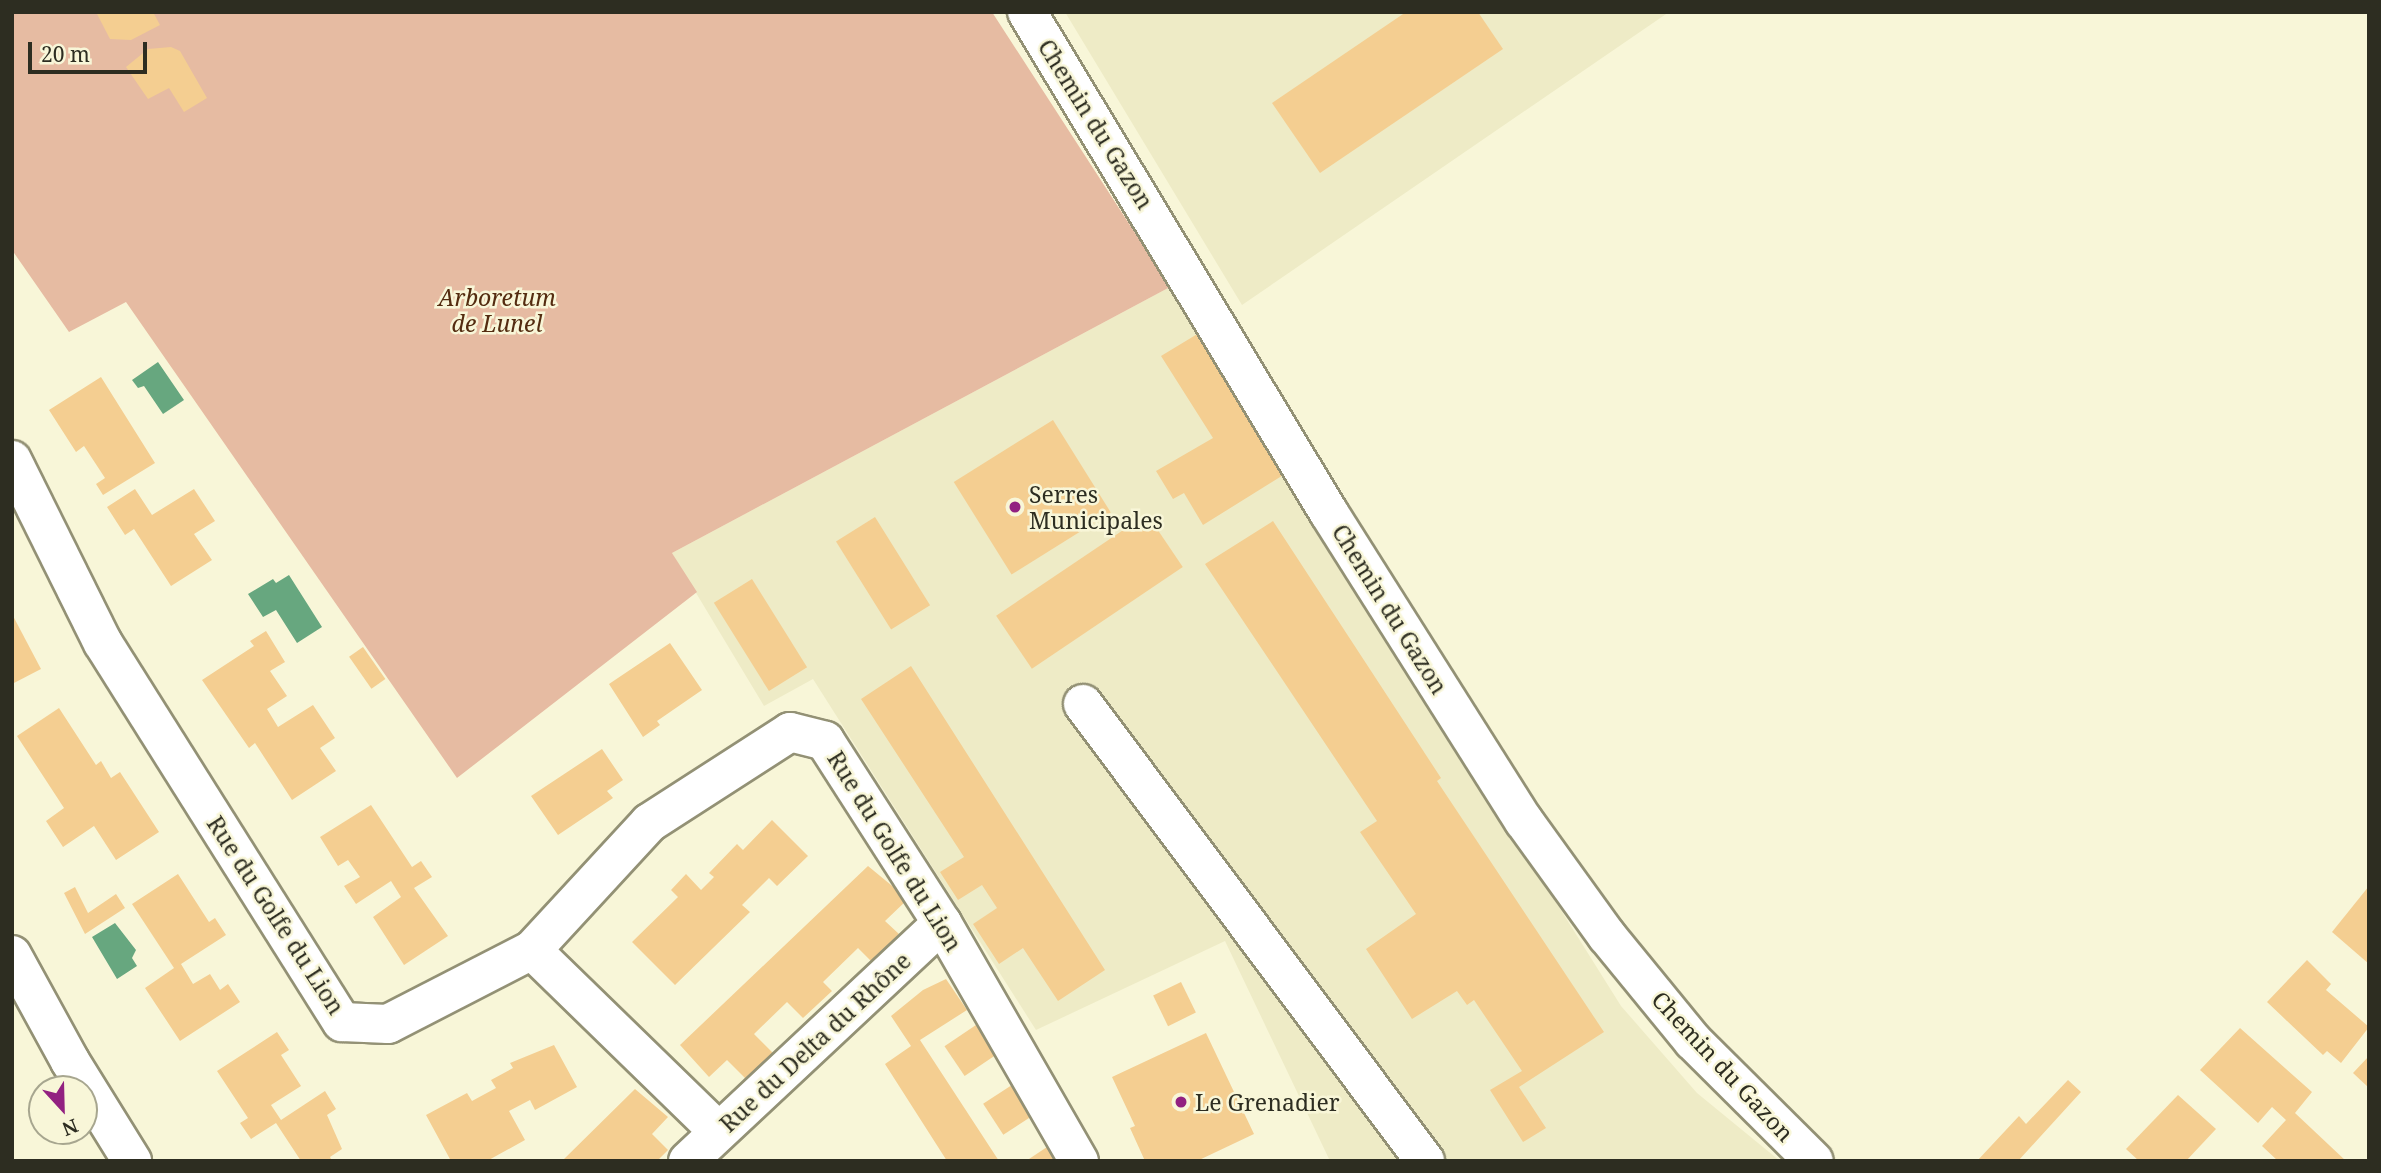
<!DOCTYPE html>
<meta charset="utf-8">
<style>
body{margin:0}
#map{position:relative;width:2381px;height:1173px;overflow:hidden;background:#f8f6d8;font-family:"Noto Serif",serif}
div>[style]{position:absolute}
.built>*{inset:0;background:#eeebc6}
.green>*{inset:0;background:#e6bba2}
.water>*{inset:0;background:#67a77f}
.building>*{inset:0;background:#f4ce91;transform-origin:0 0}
.roads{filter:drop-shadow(2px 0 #939175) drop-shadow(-2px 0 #939175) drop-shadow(0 2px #939175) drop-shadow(0 -2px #939175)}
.minor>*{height:38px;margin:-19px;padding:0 19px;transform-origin:19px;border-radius:19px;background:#fff}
.dots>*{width:19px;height:19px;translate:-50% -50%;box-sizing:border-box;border:4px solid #f8f6d8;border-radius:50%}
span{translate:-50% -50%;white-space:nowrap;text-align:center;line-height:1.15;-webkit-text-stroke:5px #f8f6d8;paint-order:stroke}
.street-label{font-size:23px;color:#2d2d21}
.park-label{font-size:23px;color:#542c10;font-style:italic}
.poi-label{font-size:23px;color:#2d2d21}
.left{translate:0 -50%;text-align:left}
.frame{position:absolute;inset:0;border:14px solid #2d2d21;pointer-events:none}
.north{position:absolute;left:28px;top:1075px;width:70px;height:70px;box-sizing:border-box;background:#f8f6d8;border:2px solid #a7a68f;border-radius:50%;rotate:158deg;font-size:19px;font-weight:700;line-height:28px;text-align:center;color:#2d2d21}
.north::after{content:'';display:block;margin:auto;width:24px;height:32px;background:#922181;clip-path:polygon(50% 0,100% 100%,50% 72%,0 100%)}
.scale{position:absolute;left:28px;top:42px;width:119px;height:32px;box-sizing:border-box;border:4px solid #2d2d21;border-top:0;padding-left:9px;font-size:21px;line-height:24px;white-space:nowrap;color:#2d2d21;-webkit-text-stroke:5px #f8f6d8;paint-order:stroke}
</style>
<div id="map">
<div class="built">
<div style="clip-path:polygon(1065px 12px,1669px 12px,1242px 305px)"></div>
<div style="clip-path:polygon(1170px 287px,1621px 1006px,1697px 1093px,1780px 1161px,1330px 1161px,1225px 941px,1036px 1030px,813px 679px,764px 706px,672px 553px)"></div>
</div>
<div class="green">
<div style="clip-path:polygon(12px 12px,992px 12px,1170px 287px,672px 553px,697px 592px,457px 778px,126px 302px,69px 332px,12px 250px)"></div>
</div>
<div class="water">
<div style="clip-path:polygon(158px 362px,184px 400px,163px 414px,144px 386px,138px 388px,132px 380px)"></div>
<div style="clip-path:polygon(289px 575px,322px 627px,297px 643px,276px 610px,263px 617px,248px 594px,273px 579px,276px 583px)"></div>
<div style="clip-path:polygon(115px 923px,136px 950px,132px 958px,137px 966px,117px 979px,92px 937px)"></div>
</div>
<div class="building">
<div style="clip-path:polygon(96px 12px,153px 12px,160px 25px,131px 40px,110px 39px)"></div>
<div style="clip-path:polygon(1406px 12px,1478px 12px,1503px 49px,1320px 173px,1272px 103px)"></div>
<div style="clip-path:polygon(171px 47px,180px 51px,207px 98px,184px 112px,169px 88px,148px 99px,126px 67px,148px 49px)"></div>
<div style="clip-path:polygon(1199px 333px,1285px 474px,1203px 525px,1184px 493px,1173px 499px,1156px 471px,1213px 438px,1161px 356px)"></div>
<div style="clip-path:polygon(101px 377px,155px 463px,103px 495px,96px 484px,105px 478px,84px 446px,76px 452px,49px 410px)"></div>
<div style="left:1053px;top:420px;width:109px;height:117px;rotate:58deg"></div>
<div style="clip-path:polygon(135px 489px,152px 515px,194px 489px,215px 521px,194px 534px,212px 560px,171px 586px,134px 529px,125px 535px,107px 507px)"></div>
<div style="left:1147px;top:514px;width:64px;height:182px;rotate:56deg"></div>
<div style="left:875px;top:517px;width:104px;height:46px;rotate:58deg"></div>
<div style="clip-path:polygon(1273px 521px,1441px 778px,1437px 781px,1604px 1032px,1519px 1087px,1546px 1128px,1523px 1142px,1490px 1090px,1522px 1071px,1474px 1000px,1467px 1005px,1457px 991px,1412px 1019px,1366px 949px,1416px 914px,1360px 832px,1377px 821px,1205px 564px)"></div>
<div style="left:752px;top:579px;width:104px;height:45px;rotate:58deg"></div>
<div style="clip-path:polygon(12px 614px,41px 669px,12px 684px)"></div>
<div style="clip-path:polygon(266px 631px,285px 662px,270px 671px,287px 696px,267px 709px,278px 727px,313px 705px,335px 738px,320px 748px,336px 771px,292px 800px,255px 743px,249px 748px,202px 680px,254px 646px,250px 641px)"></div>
<div style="clip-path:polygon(670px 643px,702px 690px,657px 721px,660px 725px,643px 737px,609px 684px)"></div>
<div style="left:363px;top:647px;width:39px;height:17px;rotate:55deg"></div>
<div style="clip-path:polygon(911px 666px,1105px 970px,1058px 1001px,1023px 948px,999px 964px,973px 924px,997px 908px,982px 885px,958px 900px,940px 872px,964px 857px,861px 699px)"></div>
<div style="clip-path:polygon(59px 708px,96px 765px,101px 761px,111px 778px,120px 772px,159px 832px,116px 860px,94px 826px,63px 847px,46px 821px,64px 808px,17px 736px)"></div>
<div style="clip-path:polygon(602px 749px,623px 780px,607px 791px,613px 798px,558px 835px,531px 796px)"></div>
<div style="clip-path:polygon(371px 805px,412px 867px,421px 861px,432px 877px,414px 888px,448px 936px,404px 965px,373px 917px,401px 897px,391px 881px,356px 904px,344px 886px,360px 877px,348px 860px,338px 866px,320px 837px)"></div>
<div style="clip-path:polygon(772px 820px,808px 856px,777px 886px,769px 878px,742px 905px,750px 912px,675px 985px,632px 942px,678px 897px,671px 890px,686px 874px,701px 890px,714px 877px,709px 873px,737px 844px,743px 850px)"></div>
<div style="clip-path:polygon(868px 866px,908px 899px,885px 921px,899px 934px,871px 961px,858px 948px,823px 982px,832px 991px,803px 1018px,787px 1002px,754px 1034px,775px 1055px,748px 1081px,727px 1060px,709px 1077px,680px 1045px)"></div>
<div style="clip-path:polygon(178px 874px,209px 922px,215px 918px,226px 935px,181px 964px,193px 984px,210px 974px,220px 990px,228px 984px,240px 1002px,180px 1041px,145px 988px,174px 968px,132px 904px)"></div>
<div style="clip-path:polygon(2369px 886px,2369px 964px,2332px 932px)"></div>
<div style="clip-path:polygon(75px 887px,88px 913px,116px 894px,125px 908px,85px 934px,64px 893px)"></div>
<div style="clip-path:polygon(2307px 960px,2331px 984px,2326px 990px,2369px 1027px,2341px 1063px,2327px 1051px,2323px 1055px,2267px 1002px)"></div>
<div style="clip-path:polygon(946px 979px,967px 1010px,920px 1040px,999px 1161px,947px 1161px,885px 1064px,911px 1046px,891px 1016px,923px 990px)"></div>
<div style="left:1181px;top:982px;width:34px;height:31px;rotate:64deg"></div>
<div style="left:976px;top:1025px;width:36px;height:38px;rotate:56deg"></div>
<div style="clip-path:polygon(2240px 1028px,2312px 1092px,2295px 1113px,2346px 1161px,2278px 1161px,2262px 1146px,2286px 1120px,2272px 1107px,2258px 1123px,2200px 1070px)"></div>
<div style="clip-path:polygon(277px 1032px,289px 1050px,281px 1055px,301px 1086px,271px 1105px,281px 1120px,325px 1091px,336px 1109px,327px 1115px,342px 1149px,330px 1157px,332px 1161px,301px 1161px,276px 1123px,251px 1139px,240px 1123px,248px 1118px,217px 1071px)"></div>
<div style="clip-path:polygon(1206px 1033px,1254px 1134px,1197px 1161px,1145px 1161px,1130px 1128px,1135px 1126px,1112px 1077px)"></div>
<div style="clip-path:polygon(554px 1045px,577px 1087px,535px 1110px,530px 1100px,509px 1111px,525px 1140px,487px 1161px,451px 1161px,426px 1115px,467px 1093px,472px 1101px,496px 1088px,491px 1080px,513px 1068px,510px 1063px)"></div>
<div style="clip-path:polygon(2369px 1056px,2369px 1088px,2353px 1073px)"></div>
<div style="clip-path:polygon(2068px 1080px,2081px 1092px,2018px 1161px,1977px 1161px,2019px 1116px,2026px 1124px)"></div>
<div style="left:1015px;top:1083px;width:37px;height:38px;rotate:57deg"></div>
<div style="clip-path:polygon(635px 1089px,668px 1117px,652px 1134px,668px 1150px,657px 1161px,562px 1161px)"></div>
<div style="clip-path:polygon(2178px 1095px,2216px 1129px,2186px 1161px,2139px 1161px,2126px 1149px)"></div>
<div style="clip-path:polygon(1053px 1143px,1064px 1161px,1026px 1161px)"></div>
</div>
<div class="roads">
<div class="minor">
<div style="left:1027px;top:12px;width:585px;rotate:58.92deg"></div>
<div style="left:1329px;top:513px;width:365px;rotate:57.7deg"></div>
<div style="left:1524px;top:821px;width:142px;rotate:54.2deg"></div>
<div style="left:1607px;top:936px;width:136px;rotate:50.7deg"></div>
<div style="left:1693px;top:1041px;width:170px;rotate:44.8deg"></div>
<div style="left:12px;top:460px;width:204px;rotate:63.6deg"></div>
<div style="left:103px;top:643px;width:448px;rotate:57.8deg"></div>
<div style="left:342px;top:1022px;width:46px;rotate:2.5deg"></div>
<div style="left:388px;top:1024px;width:162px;rotate:-27.2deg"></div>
<div style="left:532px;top:950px;width:173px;rotate:-47.3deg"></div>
<div style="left:649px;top:823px;width:168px;rotate:-32.8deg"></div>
<div style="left:790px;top:732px;width:36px;rotate:14deg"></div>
<div style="left:825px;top:741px;width:216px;rotate:57.3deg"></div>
<div style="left:942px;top:923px;width:275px;rotate:60.1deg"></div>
<div style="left:1083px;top:704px;width:571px;rotate:53.19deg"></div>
<div style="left:532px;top:950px;width:260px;rotate:44.2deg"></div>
<div style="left:12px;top:955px;width:121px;rotate:61.3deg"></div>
<div style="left:70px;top:1061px;width:118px;rotate:58.2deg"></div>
<div style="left:688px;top:1161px;width:348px;rotate:-43.1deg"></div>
</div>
</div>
<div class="dots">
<div style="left:1015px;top:507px;background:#922181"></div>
<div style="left:1181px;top:1102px;background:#922181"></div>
</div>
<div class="street-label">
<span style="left:1096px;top:124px;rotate:58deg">Chemin du Gazon</span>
<span style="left:1390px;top:609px;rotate:58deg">Chemin du Gazon</span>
<span style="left:895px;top:851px;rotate:58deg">Rue du Golfe du Lion</span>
<span style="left:276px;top:915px;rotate:57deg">Rue du Golfe du Lion</span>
<span style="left:815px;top:1042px;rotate:-43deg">Rue du Delta du Rhône</span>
<span style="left:1723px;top:1066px;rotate:47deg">Chemin du Gazon</span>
</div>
<div class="park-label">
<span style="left:497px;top:310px">Arboretum<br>de Lunel</span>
</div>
<div class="poi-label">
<span class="left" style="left:1029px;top:507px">Serres<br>Municipales</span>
<span class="left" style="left:1195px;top:1102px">Le Grenadier</span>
</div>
<div class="frame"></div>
<div class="north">N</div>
<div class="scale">20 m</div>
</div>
